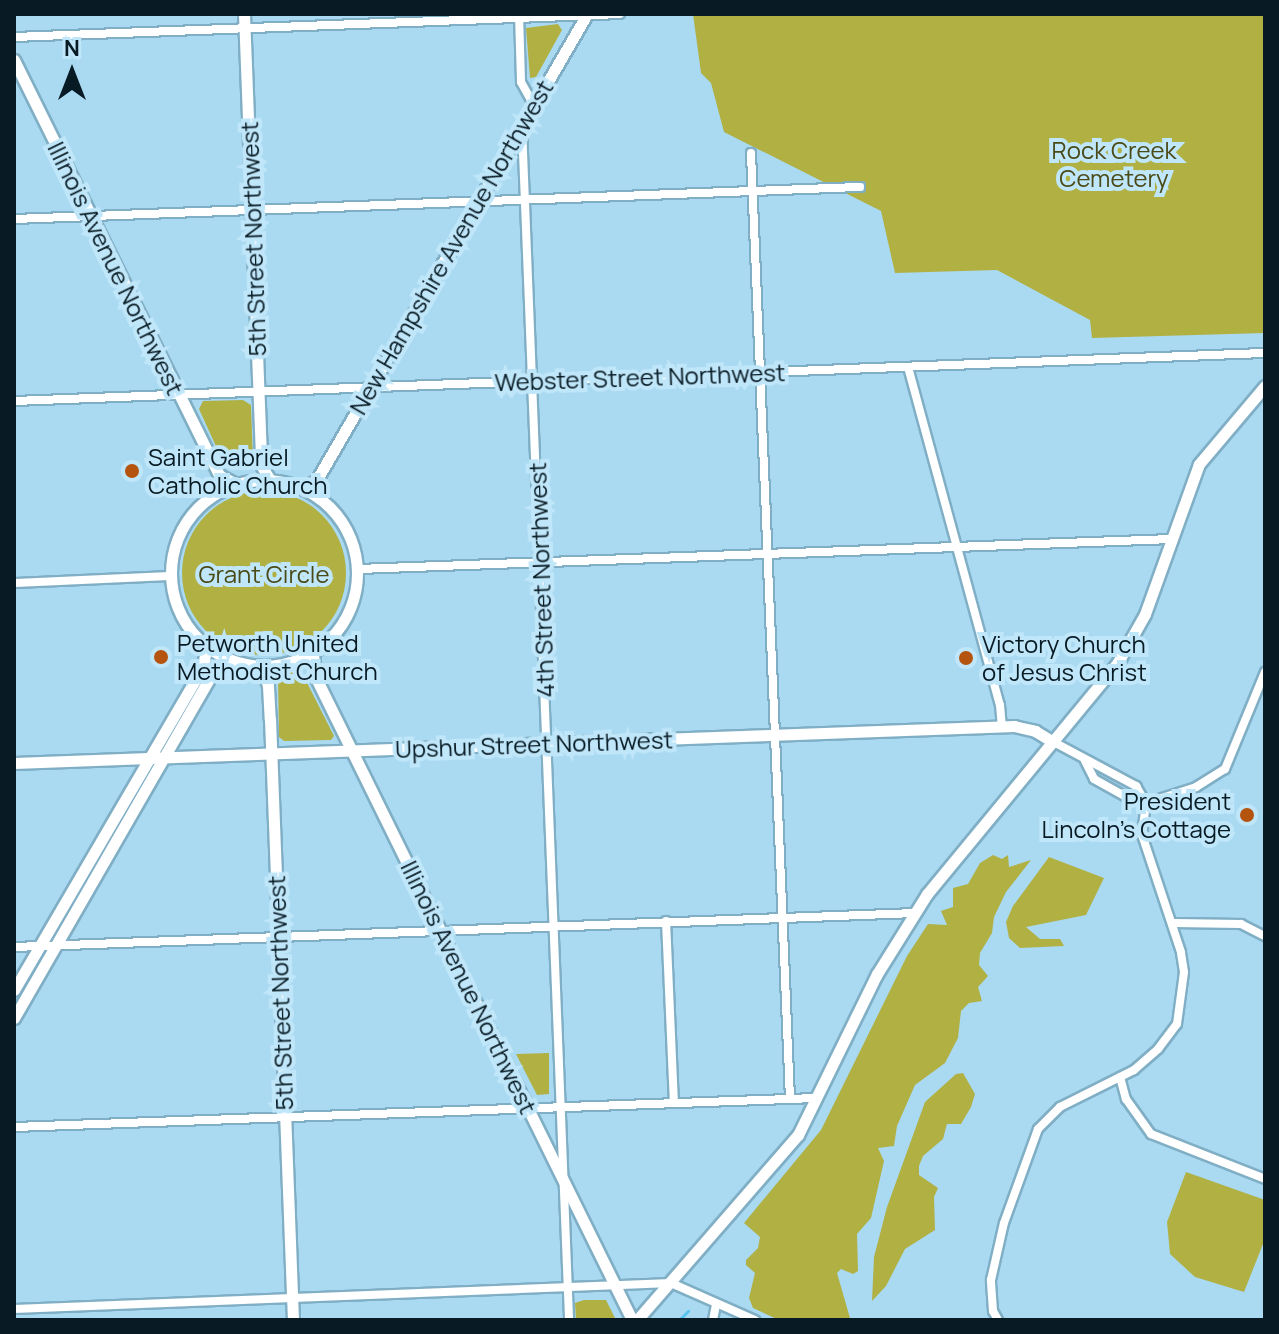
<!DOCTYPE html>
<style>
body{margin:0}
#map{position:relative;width:1279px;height:1334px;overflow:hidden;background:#aadaf2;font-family:Manrope,sans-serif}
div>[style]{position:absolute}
.green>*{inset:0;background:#b1b043}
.round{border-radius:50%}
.stream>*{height:3px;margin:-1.5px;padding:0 1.5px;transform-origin:1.5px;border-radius:1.5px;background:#56c3f1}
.roads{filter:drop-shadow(2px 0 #80afc5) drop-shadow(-2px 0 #80afc5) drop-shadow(0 2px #80afc5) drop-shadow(0 -2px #80afc5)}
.street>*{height:8px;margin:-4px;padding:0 4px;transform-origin:4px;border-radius:4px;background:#fff}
.secondary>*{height:11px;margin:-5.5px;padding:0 5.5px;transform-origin:5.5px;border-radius:5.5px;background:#fff}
.secondary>.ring{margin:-5.5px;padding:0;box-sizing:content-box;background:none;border:11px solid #fff;border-radius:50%}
.dots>*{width:22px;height:22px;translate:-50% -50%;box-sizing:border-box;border:4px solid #c0e6f9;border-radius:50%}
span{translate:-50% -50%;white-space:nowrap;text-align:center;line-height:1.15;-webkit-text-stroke:8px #c0e6f9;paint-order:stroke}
.park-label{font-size:24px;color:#4a4a17}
.street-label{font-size:24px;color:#081b24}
.poi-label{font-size:24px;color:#081b24}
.left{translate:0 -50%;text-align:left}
.right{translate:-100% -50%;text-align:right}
.frame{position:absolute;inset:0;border:16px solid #081b24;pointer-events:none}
.north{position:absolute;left:32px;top:32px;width:80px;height:80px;-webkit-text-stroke:6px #c0e6f9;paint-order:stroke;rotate:0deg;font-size:22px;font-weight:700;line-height:32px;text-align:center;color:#081b24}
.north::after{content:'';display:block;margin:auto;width:28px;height:36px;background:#081b24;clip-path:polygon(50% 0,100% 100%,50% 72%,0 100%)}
</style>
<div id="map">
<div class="green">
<div style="clip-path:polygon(693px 14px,1265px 14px,1265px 333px,1092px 338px,1090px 320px,997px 270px,895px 273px,881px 211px,724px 132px,711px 83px,701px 73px)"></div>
<div style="clip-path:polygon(558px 24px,562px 30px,536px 77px,530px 78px,526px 28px)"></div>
<div style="clip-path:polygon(243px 400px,251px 405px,253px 461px,240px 470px,225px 466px,199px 409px,203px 401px)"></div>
<div class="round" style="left:182px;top:491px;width:164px;height:164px"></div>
<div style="clip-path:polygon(300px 669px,334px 736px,331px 740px,284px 741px,279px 737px,278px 675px)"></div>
<div style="clip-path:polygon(993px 855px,1002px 859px,1008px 855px,1009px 867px,1031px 860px,1006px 892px,994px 917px,992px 933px,980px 953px,979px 965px,988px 976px,978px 987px,982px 1001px,969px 1003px,961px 1011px,958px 1038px,945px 1063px,915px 1085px,897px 1126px,894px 1146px,878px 1148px,884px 1161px,871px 1218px,857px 1234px,858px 1271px,853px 1274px,841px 1269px,837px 1273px,850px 1318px,779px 1320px,753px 1308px,749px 1298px,755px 1273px,746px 1265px,746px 1260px,758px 1248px,760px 1237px,744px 1223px,821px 1130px,907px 956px,928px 924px,947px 925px,941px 911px,953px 907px,953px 888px,968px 884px,980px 863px)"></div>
<div style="clip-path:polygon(1049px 857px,1104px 878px,1086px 915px,1026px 927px,1040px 939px,1060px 939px,1064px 946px,1020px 948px,1009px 938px,1006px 922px,1013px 906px)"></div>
<div style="clip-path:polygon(549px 1053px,549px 1094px,537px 1095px,516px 1054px)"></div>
<div style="clip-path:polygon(963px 1073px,975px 1094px,971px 1107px,961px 1124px,947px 1124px,943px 1139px,923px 1156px,919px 1166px,919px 1175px,938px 1188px,934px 1197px,935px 1230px,905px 1249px,886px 1286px,872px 1301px,874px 1257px,887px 1207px,925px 1102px,956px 1074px)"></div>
<div style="clip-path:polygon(1186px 1172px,1265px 1200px,1265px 1239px,1244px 1292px,1195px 1277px,1170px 1254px,1167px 1222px)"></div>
<div style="clip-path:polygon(584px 1300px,606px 1300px,616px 1320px,576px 1320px,575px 1303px)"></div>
</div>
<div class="stream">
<div style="left:679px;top:1320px;width:13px;rotate:-45deg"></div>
</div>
<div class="roads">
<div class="street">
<div style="left:519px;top:14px;width:68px;rotate:88.3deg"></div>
<div style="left:521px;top:82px;width:26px;rotate:61deg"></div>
<div style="left:14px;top:37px;width:606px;rotate:-2.17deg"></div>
<div style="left:522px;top:127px;width:1194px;rotate:87.74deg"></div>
<div style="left:751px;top:153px;width:946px;rotate:87.64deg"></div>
<div style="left:14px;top:219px;width:847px;rotate:-2.17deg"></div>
<div style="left:908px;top:367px;width:350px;rotate:74.8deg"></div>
<div style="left:1000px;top:705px;width:21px;rotate:85deg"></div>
<div style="left:14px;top:401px;width:1252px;rotate:-2.2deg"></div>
<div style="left:358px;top:569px;width:816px;rotate:-2.11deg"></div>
<div style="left:14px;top:583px;width:157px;rotate:-2.6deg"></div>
<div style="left:1050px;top:740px;width:98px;rotate:28.1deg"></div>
<div style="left:1136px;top:786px;width:20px;rotate:60deg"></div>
<div style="left:1085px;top:761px;width:20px;rotate:63deg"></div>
<div style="left:1094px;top:779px;width:39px;rotate:29deg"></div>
<div style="left:1128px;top:798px;width:18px;rotate:13deg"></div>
<div style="left:1146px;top:803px;width:52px;rotate:-17.7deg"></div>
<div style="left:1196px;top:787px;width:34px;rotate:-32deg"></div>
<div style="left:1225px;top:769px;width:105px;rotate:-67.6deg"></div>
<div style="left:666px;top:921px;width:181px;rotate:87.5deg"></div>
<div style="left:1174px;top:923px;width:67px;rotate:0.9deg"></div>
<div style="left:1241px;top:924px;width:27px;rotate:27deg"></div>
<div style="left:14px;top:947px;width:901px;rotate:-2.16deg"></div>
<div style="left:1120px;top:1077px;width:23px;rotate:75deg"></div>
<div style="left:1126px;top:1099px;width:43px;rotate:54.5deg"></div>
<div style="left:1151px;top:1134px;width:123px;rotate:21.5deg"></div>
<div style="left:14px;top:1127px;width:804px;rotate:-2.07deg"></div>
<div style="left:14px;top:1309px;width:658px;rotate:-2.27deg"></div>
<div style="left:671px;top:1283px;width:92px;rotate:23.8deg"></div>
<div style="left:713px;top:1320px;width:15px;rotate:-79deg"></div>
<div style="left:998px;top:1320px;width:10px;rotate:-119deg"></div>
<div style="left:993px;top:1311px;width:31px;rotate:-94deg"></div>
<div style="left:991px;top:1280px;width:58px;rotate:-77.2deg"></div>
<div style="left:1004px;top:1223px;width:100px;rotate:-70.1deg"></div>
<div style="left:1038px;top:1129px;width:31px;rotate:-45deg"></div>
<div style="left:1060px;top:1107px;width:83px;rotate:-26.6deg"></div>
<div style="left:1134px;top:1070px;width:32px;rotate:-41deg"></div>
<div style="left:1158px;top:1049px;width:31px;rotate:-53deg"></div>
<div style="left:1177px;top:1024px;width:52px;rotate:-82.3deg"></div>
<div style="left:1184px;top:972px;width:20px;rotate:-99deg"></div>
<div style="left:1181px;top:952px;width:123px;rotate:-108.4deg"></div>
<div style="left:1142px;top:835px;width:32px;rotate:-83deg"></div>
</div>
<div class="secondary">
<div style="left:244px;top:14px;width:451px;rotate:87.8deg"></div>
<div style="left:261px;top:465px;width:17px;rotate:59deg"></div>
<div style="left:14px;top:60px;width:463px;rotate:63.7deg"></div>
<div style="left:219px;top:475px;width:19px;rotate:28deg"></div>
<div class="ring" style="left:171px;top:480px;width:175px;height:175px"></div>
<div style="left:302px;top:488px;width:16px;rotate:-27deg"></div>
<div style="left:316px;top:481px;width:540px;rotate:-59.87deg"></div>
<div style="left:313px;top:653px;width:23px;rotate:85deg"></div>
<div style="left:315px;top:676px;width:718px;rotate:63.79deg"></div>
<div style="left:262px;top:666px;width:21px;rotate:73deg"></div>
<div style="left:268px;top:686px;width:33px;rotate:87deg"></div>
<div style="left:270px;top:719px;width:601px;rotate:87.81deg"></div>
<div style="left:14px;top:763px;width:1001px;rotate:-2.12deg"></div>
<div style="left:1014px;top:726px;width:22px;rotate:13deg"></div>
<div style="left:1035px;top:731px;width:17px;rotate:31deg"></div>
<div style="left:14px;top:990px;width:374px;rotate:-59.7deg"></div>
<div style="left:203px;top:667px;width:20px;rotate:-81deg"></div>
<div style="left:14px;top:1018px;width:398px;rotate:-60.1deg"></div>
<div style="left:212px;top:673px;width:23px;rotate:-31deg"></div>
<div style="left:637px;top:1320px;width:245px;rotate:-49deg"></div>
<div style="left:798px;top:1135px;width:179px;rotate:-63.9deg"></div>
<div style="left:877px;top:974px;width:94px;rotate:-58deg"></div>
<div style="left:927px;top:894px;width:301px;rotate:-50.5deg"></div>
<div style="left:1118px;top:662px;width:55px;rotate:-60.6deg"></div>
<div style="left:1145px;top:614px;width:159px;rotate:-70.2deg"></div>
<div style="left:1199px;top:464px;width:102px;rotate:-49.8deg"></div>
</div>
</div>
<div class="dots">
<div style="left:132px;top:471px;background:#b4540e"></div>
<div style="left:161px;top:657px;background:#b4540e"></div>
<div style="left:966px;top:658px;background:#b4540e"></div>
<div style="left:1247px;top:815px;background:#b4540e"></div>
</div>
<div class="park-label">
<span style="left:1114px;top:164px">Rock Creek<br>Cemetery</span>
<span style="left:264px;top:574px">Grant Circle</span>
</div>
<div class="street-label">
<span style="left:253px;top:239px;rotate:-92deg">5th Street Northwest</span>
<span style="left:451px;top:247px;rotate:-60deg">New Hampshire Avenue Northwest</span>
<span style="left:116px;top:268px;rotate:64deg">Illinois Avenue Northwest</span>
<span style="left:640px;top:377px;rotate:-2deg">Webster Street Northwest</span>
<span style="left:541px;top:580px;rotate:-92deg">4th Street Northwest</span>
<span style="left:534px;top:744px;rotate:-2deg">Upshur Street Northwest</span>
<span style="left:469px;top:987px;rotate:64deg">Illinois Avenue Northwest</span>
<span style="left:280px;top:993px;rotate:-92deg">5th Street Northwest</span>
</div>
<div class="poi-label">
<span class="left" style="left:148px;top:471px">Saint Gabriel<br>Catholic Church</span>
<span class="left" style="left:177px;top:657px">Petworth United<br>Methodist Church</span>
<span class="left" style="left:982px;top:658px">Victory Church<br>of Jesus Christ</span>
<span class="right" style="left:1231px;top:815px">President<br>Lincoln's Cottage</span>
</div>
<div class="frame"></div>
<div class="north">N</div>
</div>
